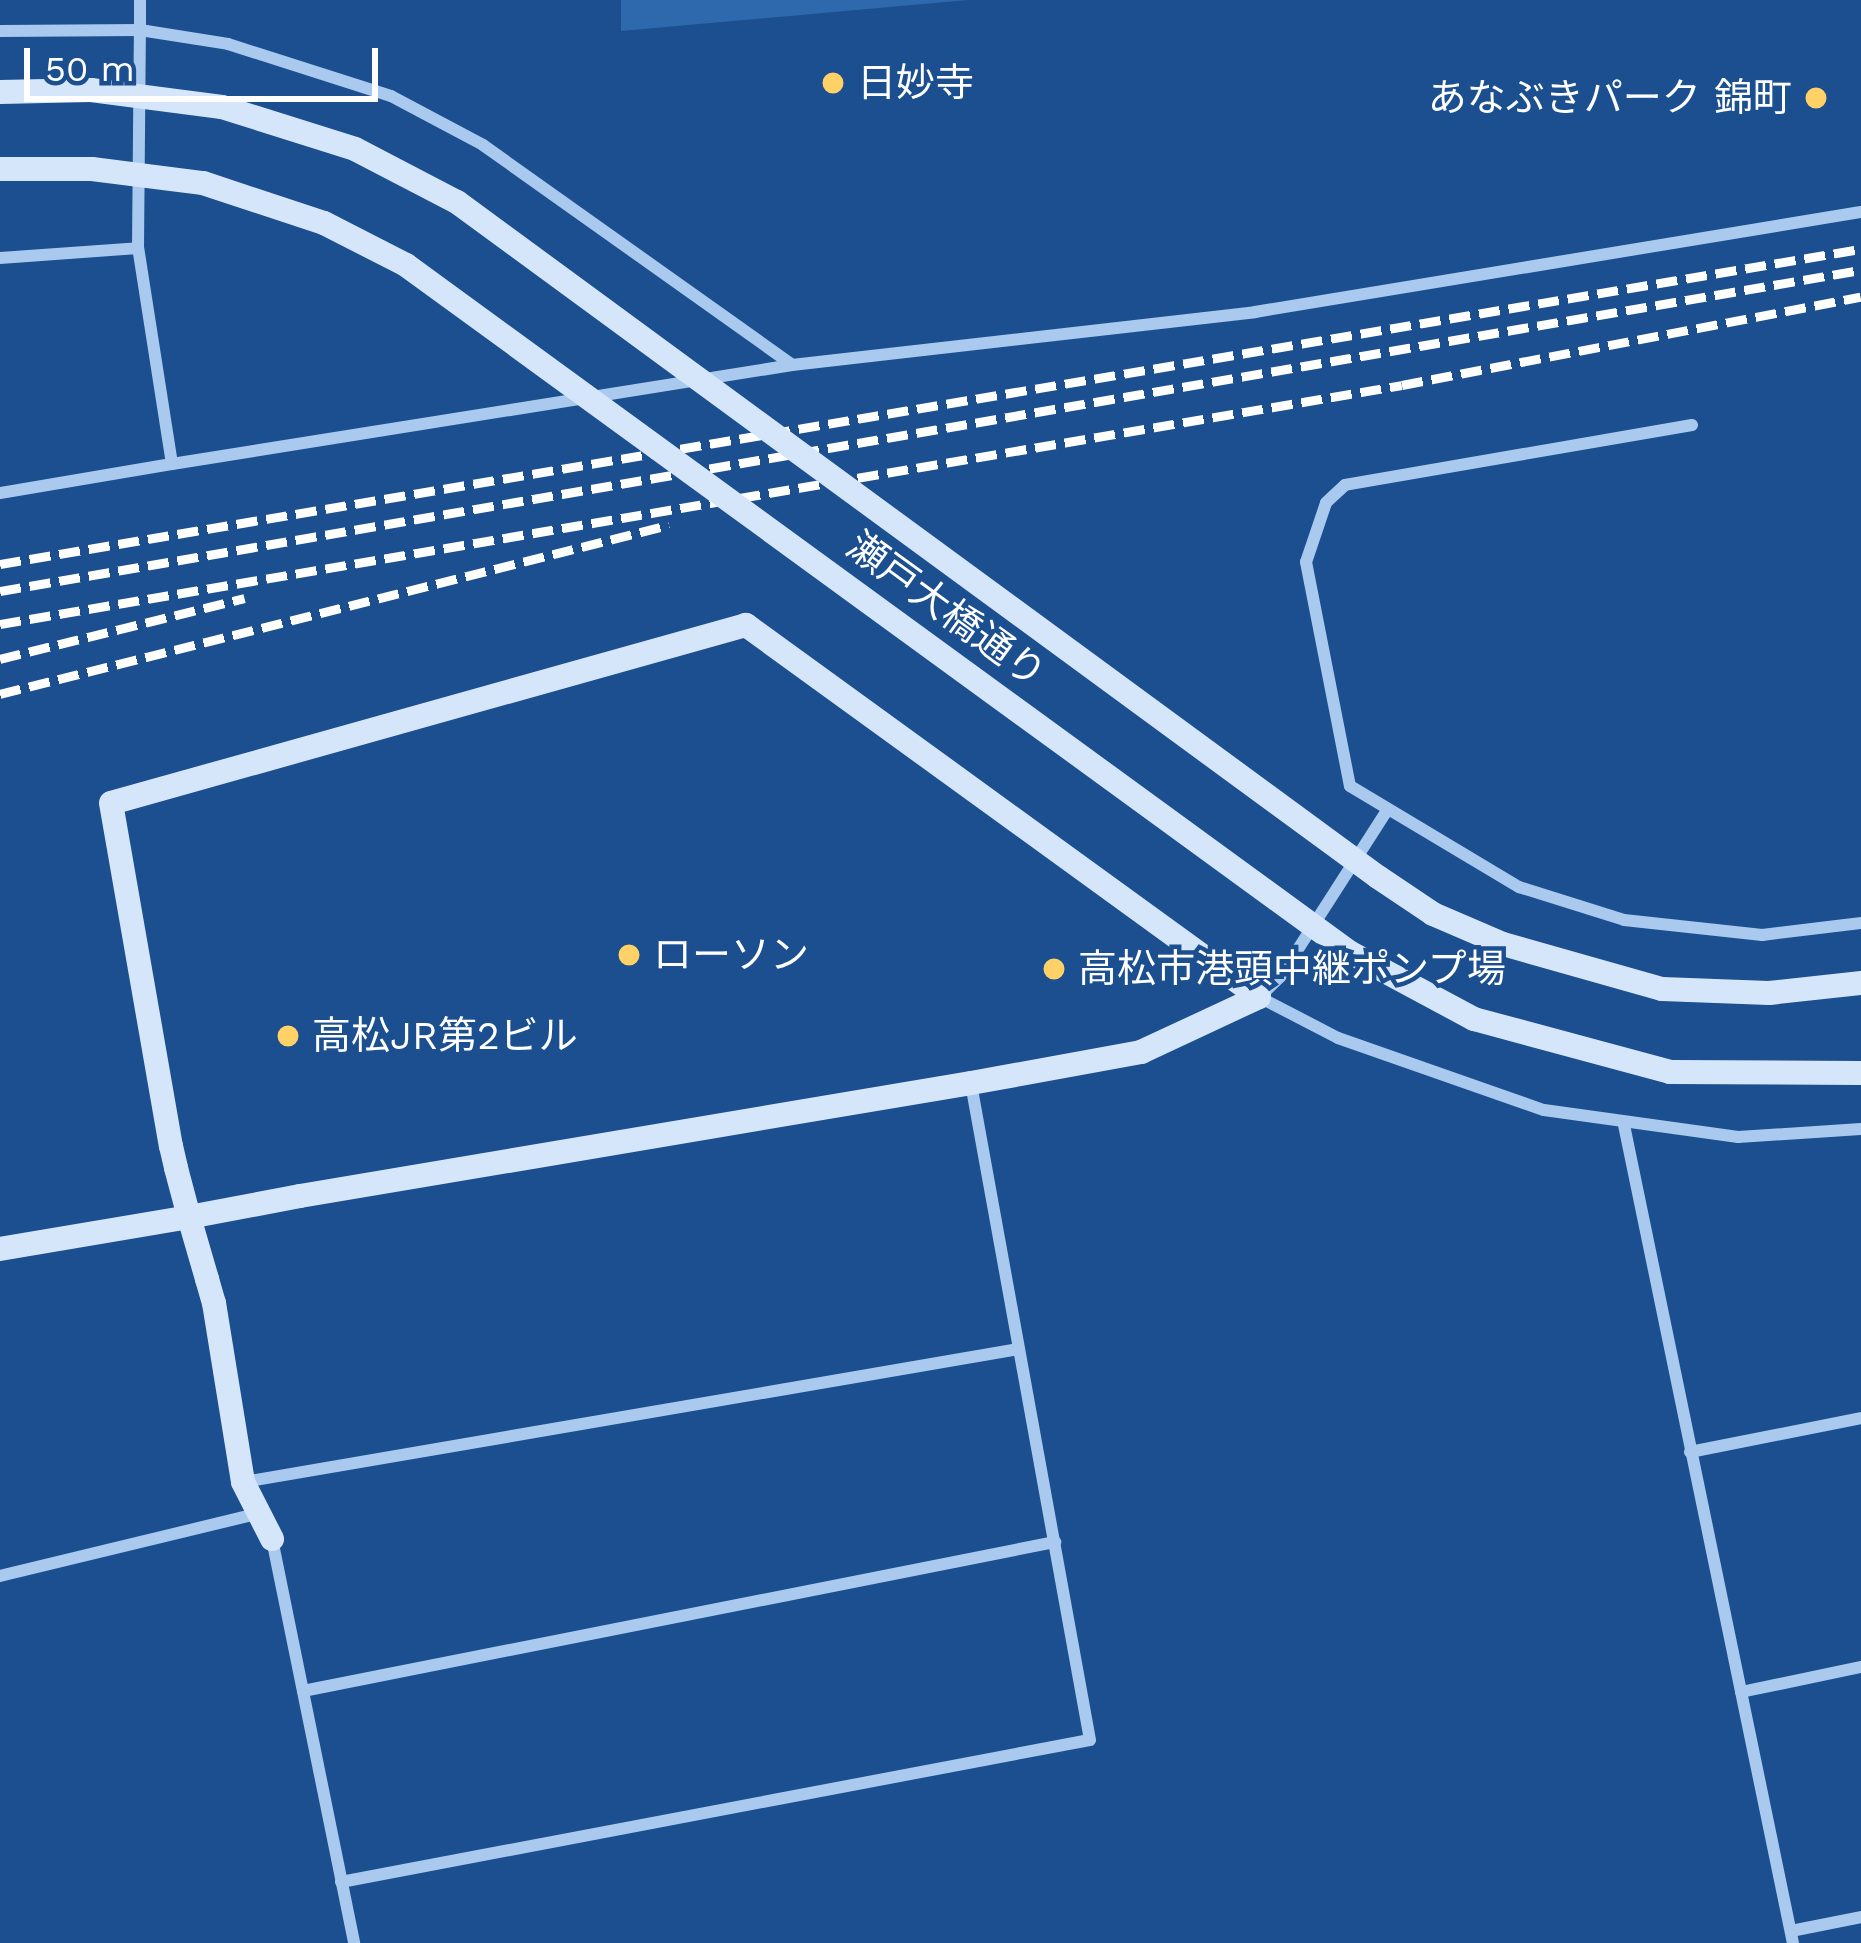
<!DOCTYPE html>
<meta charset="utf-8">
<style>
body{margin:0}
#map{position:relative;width:1861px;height:1943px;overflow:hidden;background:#1b4f8f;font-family:"Work Sans","Noto Sans JP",sans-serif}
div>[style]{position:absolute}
.green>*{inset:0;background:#2e69ad}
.street>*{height:12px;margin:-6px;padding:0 6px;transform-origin:6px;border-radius:6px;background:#a9c9ee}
.secondary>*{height:24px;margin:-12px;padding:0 12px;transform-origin:12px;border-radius:12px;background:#d6e6fa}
.rail>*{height:9px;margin-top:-4.5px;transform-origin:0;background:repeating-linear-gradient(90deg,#fff 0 21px,transparent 0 30px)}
.secondary-bridge>*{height:24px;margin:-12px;padding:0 12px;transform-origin:12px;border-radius:12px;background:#d6e6fa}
.dots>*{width:33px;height:33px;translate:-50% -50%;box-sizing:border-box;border:6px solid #1b4f8f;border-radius:50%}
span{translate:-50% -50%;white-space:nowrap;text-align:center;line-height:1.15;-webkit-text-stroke:9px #1b4f8f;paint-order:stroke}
.poi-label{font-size:39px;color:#fff}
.left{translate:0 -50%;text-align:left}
.right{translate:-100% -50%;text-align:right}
.street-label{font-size:39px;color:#fff}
.scale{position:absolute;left:24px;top:48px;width:354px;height:54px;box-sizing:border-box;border:6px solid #fff;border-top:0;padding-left:15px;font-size:36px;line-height:42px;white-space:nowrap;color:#fff;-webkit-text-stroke:9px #1b4f8f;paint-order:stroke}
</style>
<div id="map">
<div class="green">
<div style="clip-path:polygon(621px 0,968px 0,621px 31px)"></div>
</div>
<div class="street">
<div style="left:0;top:31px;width:140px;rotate:-0.4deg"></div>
<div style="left:140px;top:30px;width:30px;rotate:-90deg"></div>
<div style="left:0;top:258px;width:138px;rotate:-4.1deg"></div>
<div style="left:1692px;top:425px;width:352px;rotate:170.2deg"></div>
<div style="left:1345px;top:485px;width:26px;rotate:137deg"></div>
<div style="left:1326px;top:503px;width:62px;rotate:108.7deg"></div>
<div style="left:1306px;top:562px;width:228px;rotate:78.9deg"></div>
<div style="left:1350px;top:786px;width:197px;rotate:30.9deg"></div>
<div style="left:1519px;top:887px;width:110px;rotate:17.4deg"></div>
<div style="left:1624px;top:920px;width:139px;rotate:6.2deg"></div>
<div style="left:1762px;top:935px;width:100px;rotate:-6.9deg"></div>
<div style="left:172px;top:464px;width:628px;rotate:-9.07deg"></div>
<div style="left:792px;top:365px;width:466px;rotate:-6.5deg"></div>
<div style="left:1255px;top:312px;width:614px;rotate:-9.37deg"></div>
<div style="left:0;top:493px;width:174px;rotate:-9.6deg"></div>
<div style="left:172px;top:464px;width:219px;rotate:-98.9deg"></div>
<div style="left:138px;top:248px;width:218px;rotate:-89.5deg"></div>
<div style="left:140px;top:30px;width:89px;rotate:9deg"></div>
<div style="left:228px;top:44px;width:171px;rotate:17.7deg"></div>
<div style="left:391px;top:96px;width:104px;rotate:28deg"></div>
<div style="left:483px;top:145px;width:379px;rotate:35.4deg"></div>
<div style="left:1386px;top:812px;width:196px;rotate:122.7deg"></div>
<div style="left:1280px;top:977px;width:29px;rotate:136deg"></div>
<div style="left:1259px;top:997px;width:89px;rotate:27.4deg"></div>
<div style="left:1338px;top:1038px;width:218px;rotate:19.3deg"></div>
<div style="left:1544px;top:1110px;width:196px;rotate:7.9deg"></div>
<div style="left:1738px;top:1137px;width:123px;rotate:-3.7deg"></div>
<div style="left:1624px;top:1125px;width:835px;rotate:78.33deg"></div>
<div style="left:1690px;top:1452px;width:174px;rotate:-11.2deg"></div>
<div style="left:244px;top:1482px;width:786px;rotate:-9.74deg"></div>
<div style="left:272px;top:1539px;width:412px;rotate:78.5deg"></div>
<div style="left:0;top:1576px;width:264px;rotate:-13.6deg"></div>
<div style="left:303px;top:1691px;width:767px;rotate:-11.21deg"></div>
<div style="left:1741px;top:1692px;width:123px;rotate:-11.8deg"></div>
<div style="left:341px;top:1882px;width:762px;rotate:-10.74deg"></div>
<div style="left:1090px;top:1740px;width:667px;rotate:-100.28deg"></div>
<div style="left:1791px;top:1931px;width:71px;rotate:-11.3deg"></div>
</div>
<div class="secondary">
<div style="left:1503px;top:944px;width:165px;rotate:15.8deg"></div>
<div style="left:1662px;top:989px;width:107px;rotate:2.1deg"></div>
<div style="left:1769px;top:993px;width:93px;rotate:-6.2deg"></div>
<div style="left:1474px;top:1019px;width:203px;rotate:15.1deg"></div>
<div style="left:1670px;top:1072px;width:191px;rotate:0.3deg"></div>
<div style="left:0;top:1249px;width:192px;rotate:-9.6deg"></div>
<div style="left:189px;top:1217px;width:113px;rotate:-10.7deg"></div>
<div style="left:300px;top:1196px;width:680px;rotate:-9.56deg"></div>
<div style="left:971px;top:1083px;width:173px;rotate:-10.3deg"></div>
<div style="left:1141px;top:1052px;width:130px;rotate:-25deg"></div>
<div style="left:1259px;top:997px;width:634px;rotate:-144.05deg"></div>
<div style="left:746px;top:625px;width:659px;rotate:164.34deg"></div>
<div style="left:111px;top:803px;width:348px;rotate:80.1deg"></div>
<div style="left:171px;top:1146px;width:23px;rotate:77deg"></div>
<div style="left:176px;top:1168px;width:51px;rotate:75.1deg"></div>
<div style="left:189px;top:1217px;width:65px;rotate:73.8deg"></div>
<div style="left:207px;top:1279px;width:25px;rotate:74deg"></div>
<div style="left:214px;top:1303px;width:181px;rotate:80.8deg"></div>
<div style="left:243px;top:1482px;width:64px;rotate:63deg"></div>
</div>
<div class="rail">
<div style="left:0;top:564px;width:1887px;rotate:-9.61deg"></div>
<div style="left:0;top:591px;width:1888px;rotate:-9.79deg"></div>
<div style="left:0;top:624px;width:1422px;rotate:-9.67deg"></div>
<div style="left:1402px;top:385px;width:467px;rotate:-10.9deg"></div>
<div style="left:0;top:659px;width:252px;rotate:-14deg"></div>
<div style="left:0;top:694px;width:690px;rotate:-14.18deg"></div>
</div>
<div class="secondary-bridge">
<div style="left:0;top:92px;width:91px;rotate:-1.3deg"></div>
<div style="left:91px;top:90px;width:132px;rotate:7.4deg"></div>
<div style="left:222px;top:107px;width:139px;rotate:17.5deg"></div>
<div style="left:355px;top:149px;width:115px;rotate:27.5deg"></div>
<div style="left:457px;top:202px;width:1142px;rotate:36.24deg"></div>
<div style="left:1378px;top:877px;width:66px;rotate:33.9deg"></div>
<div style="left:1433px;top:914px;width:76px;rotate:23.2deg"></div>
<div style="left:0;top:169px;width:92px"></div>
<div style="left:92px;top:169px;width:112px;rotate:7.2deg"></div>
<div style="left:203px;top:183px;width:127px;rotate:18.3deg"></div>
<div style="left:324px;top:223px;width:92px;rotate:27.1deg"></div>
<div style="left:406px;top:265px;width:1167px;rotate:36.07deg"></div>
<div style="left:1349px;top:952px;width:142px;rotate:28.2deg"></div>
</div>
<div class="dots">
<div style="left:833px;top:83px;background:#ffd166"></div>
<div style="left:1816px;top:98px;background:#ffd166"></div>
<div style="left:629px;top:955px;background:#ffd166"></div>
<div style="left:1054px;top:969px;background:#ffd166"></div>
<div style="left:288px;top:1036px;background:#ffd166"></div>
</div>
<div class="poi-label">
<span class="left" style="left:857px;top:83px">日妙寺</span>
<span class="right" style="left:1792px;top:98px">あなぶきパーク 錦町</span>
<span class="left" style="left:653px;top:955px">ローソン</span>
<span class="left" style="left:1078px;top:969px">高松市港頭中継ポンプ場</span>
<span class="left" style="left:312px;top:1036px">高松JR第2ビル</span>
</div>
<div class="street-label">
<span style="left:946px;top:610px;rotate:36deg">瀬戸大橋通り</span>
</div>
<div class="scale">50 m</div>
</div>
